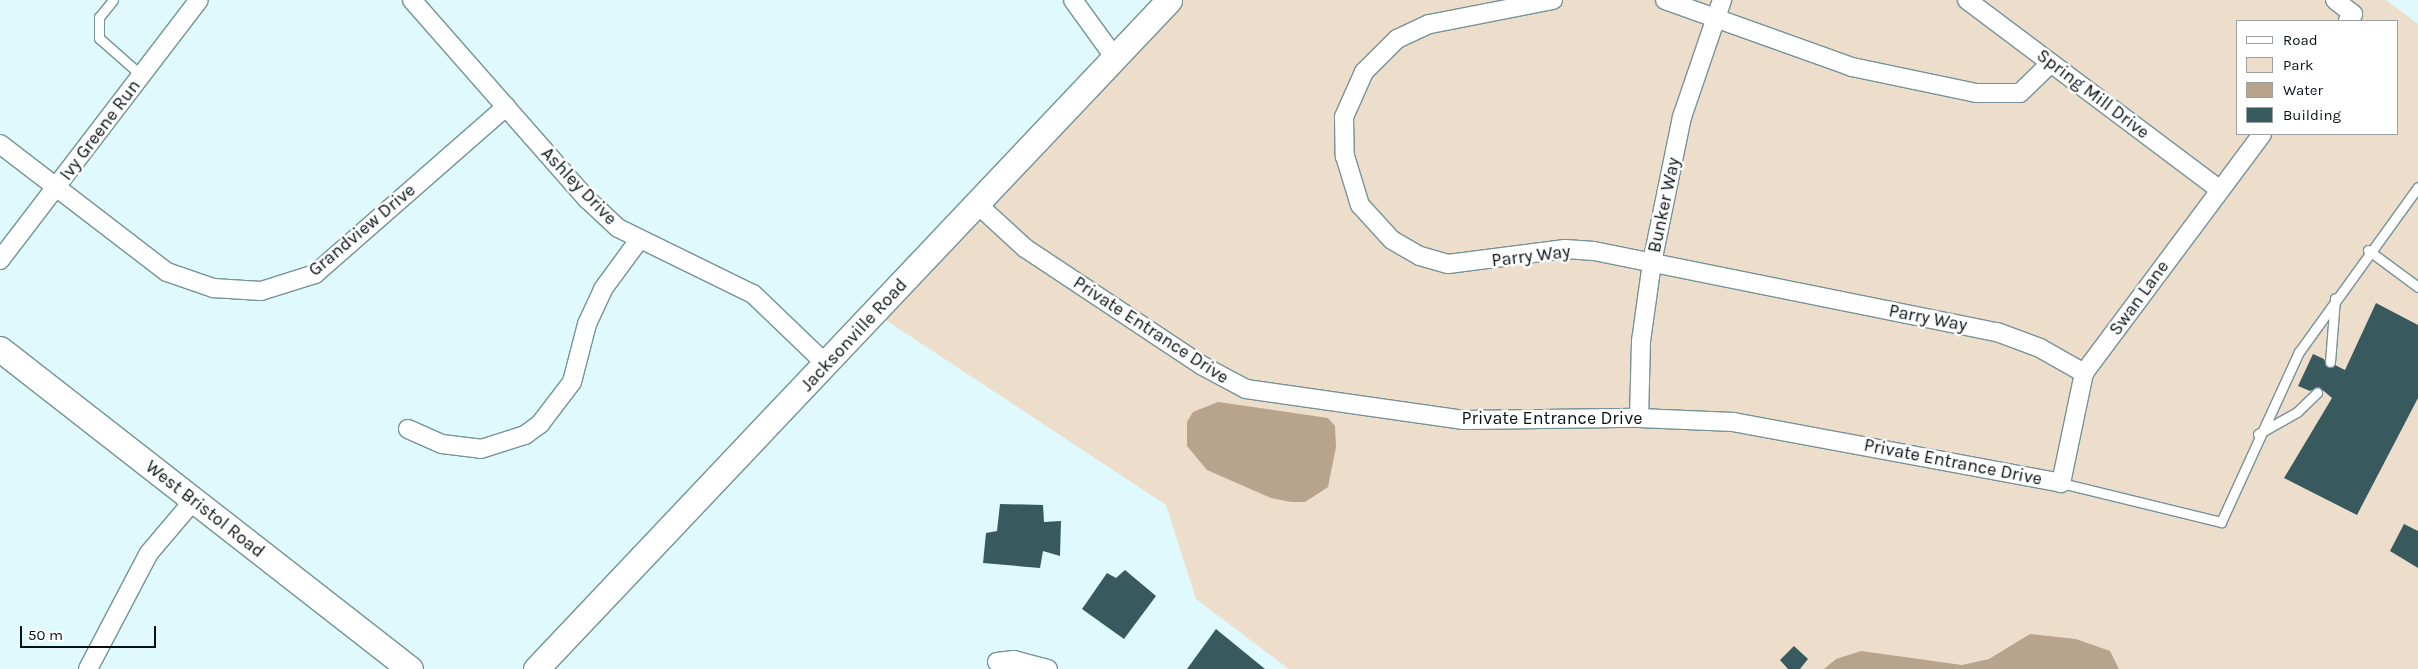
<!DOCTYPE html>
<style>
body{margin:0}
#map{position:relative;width:2418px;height:669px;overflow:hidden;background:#dff9fd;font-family:Karla,sans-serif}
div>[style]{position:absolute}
.green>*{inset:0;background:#edddcb}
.water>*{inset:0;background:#b8a48d}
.building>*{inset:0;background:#385a5f}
.roads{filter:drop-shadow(1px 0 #759398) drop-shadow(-1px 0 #759398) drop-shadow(0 1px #759398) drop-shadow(0 -1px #759398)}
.lane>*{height:9px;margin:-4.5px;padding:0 4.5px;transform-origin:4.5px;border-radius:4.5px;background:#fff}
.street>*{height:18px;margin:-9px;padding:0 9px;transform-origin:9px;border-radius:9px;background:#fff}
.secondary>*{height:25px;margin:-12.5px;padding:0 12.5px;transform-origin:12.5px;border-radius:12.5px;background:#fff}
span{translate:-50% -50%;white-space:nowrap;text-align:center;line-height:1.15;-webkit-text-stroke:5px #fff;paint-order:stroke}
.street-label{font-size:18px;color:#071214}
.legend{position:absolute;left:2236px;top:20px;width:162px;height:115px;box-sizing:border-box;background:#fff;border:1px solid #9ca0a1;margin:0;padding:6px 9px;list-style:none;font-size:15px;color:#071214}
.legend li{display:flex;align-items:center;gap:10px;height:25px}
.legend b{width:25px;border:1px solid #9ca0a1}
.scale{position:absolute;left:20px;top:626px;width:136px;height:22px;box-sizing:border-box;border:2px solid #071214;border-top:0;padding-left:6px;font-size:15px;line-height:18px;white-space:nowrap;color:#071214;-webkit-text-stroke:4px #fff;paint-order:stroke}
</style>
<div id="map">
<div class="green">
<div style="clip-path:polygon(evenodd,1170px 0,2386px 0,2418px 24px,2418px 669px,1289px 669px,1196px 599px,1166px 505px,875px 313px,1170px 0,2237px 21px,2397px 21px,2397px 134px,2237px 134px,2237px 21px)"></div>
</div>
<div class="water">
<div style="clip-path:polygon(1218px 402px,1328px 418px,1335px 426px,1336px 447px,1328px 487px,1305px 502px,1291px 502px,1271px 498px,1207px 470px,1187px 446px,1187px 422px,1193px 412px)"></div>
<div style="clip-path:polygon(2030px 634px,2076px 639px,2110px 651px,2119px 669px,1824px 669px,1836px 659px,1861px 651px,1962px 665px,1989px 659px)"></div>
</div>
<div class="building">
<div style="clip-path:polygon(2376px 303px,2418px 325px,2418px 398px,2357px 515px,2284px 478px,2332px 398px,2319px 387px,2310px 391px,2298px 386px,2313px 354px,2324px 359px,2327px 367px,2335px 365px,2345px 370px)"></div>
<div style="clip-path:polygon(1000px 504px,1043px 505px,1044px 522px,1061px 521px,1060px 556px,1043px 551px,1040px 568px,983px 563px,986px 533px,997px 531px)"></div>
<div style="clip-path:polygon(2404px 524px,2418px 531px,2418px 568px,2390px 551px)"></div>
<div style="clip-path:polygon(1125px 570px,1156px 596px,1124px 639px,1082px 609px,1107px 573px,1116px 578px)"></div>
<div style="clip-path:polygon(1216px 629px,1265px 669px,1187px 669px)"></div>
<div style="clip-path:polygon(1794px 646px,1808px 659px,1800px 669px,1788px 669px,1780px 660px)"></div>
</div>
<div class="roads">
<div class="lane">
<div style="left:113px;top:0;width:22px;rotate:129deg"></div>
<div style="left:99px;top:17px;width:21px;rotate:90deg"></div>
<div style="left:99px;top:38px;width:56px;rotate:41.4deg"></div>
<div style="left:2368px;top:250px;width:62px;rotate:36.5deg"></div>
<div style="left:2330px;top:362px;width:64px;rotate:-85.5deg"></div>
<div style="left:2258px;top:434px;width:45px;rotate:-29.4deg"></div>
<div style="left:2297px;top:412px;width:28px;rotate:-44deg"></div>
<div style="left:2061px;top:483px;width:165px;rotate:13.7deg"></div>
<div style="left:2221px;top:522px;width:187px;rotate:-65.4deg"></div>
<div style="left:2299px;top:352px;width:203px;rotate:-54.2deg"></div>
</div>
<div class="street">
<div style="left:412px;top:0;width:265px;rotate:48.7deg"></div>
<div style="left:587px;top:199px;width:42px;rotate:43.1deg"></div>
<div style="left:618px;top:228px;width:150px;rotate:26.1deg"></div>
<div style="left:753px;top:294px;width:101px;rotate:43.8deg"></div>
<div style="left:1073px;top:0;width:72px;rotate:54.1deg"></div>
<div style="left:1553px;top:0;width:126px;rotate:169deg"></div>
<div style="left:1429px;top:24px;width:35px;rotate:155deg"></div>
<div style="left:1397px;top:39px;width:47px;rotate:135deg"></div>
<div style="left:1364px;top:72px;width:49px;rotate:114deg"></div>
<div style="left:1344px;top:117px;width:39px;rotate:89deg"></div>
<div style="left:1345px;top:156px;width:51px;rotate:73deg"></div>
<div style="left:1360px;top:205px;width:47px;rotate:47.6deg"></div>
<div style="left:1392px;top:240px;width:32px;rotate:30deg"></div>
<div style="left:1420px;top:256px;width:29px;rotate:16deg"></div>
<div style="left:1448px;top:264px;width:118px;rotate:-7.3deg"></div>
<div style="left:1565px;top:249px;width:29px;rotate:4deg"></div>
<div style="left:1594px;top:251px;width:411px;rotate:11.4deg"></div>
<div style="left:1997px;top:332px;width:46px;rotate:20.4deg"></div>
<div style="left:2040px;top:348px;width:51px;rotate:29.6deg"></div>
<div style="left:1665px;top:0;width:199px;rotate:19.7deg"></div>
<div style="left:1852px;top:67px;width:127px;rotate:11.8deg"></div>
<div style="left:1976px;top:93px;width:44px"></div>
<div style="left:2020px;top:93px;width:43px;rotate:-44.1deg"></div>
<div style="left:1967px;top:0;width:315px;rotate:36.9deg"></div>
<div style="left:2335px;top:0;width:23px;rotate:38deg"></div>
<div style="left:2353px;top:14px;width:9px;rotate:126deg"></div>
<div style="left:0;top:144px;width:210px;rotate:37.5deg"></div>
<div style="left:167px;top:272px;width:49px;rotate:19.2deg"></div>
<div style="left:213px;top:288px;width:48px;rotate:3.6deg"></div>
<div style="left:261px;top:291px;width:57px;rotate:-17.5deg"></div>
<div style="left:315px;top:274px;width:254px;rotate:-41.2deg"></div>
<div style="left:977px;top:204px;width:65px;rotate:42.5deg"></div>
<div style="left:1025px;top:248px;width:211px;rotate:33.6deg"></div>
<div style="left:1201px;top:365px;width:51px;rotate:28.1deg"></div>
<div style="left:1246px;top:389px;width:220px;rotate:8.1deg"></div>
<div style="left:1464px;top:420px;width:175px;rotate:-0.7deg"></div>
<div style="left:1639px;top:418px;width:94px;rotate:2.4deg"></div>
<div style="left:1733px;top:422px;width:334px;rotate:10.5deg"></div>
<div style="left:2061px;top:483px;width:112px;rotate:-78.2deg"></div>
<div style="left:2084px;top:373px;width:298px;rotate:-53.3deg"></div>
<div style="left:0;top:260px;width:327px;rotate:-52.6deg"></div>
<div style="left:1639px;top:418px;width:77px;rotate:-88.5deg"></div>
<div style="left:1641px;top:341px;width:79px;rotate:-82deg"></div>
<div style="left:1652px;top:263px;width:149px;rotate:-78.4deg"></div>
<div style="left:1682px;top:117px;width:124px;rotate:-71.1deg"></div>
<div style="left:408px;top:429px;width:37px;rotate:24deg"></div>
<div style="left:442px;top:444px;width:39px;rotate:7deg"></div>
<div style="left:481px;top:449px;width:46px;rotate:-17.7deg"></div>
<div style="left:525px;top:435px;width:19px;rotate:-36deg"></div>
<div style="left:540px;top:424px;width:53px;rotate:-52.7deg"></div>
<div style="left:572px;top:382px;width:60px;rotate:-75.5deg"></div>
<div style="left:587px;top:324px;width:38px;rotate:-65deg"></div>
<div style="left:603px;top:289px;width:61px;rotate:-53.7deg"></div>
<div style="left:997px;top:662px;width:17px;rotate:-7deg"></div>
<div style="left:1014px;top:660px;width:35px;rotate:15deg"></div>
<div style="left:88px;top:669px;width:131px;rotate:-62.3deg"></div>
<div style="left:149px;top:553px;width:70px;rotate:-49.7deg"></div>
</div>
<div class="secondary">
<div style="left:0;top:349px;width:520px;rotate:37.97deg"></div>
<div style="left:536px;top:669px;width:921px;rotate:-46.58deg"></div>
</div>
</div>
<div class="street-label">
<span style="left:2093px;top:94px;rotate:37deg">Spring Mill Drive</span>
<span style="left:100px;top:130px;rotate:-53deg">Ivy Greene Run</span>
<span style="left:579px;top:186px;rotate:46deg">Ashley Drive</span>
<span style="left:1664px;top:205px;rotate:-78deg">Bunker Way</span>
<span style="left:362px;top:230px;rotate:-40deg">Grandview Drive</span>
<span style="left:1531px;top:256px;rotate:-7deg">Parry Way</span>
<span style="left:2139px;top:298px;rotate:-54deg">Swan Lane</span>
<span style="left:1928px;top:318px;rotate:11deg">Parry Way</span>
<span style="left:1151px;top:330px;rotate:33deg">Private Entrance Drive</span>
<span style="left:854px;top:335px;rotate:-47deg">Jacksonville Road</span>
<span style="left:1552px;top:418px">Private Entrance Drive</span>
<span style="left:1953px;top:462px;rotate:11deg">Private Entrance Drive</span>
<span style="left:205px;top:509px;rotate:38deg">West Bristol Road</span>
</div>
<ul class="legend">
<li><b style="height:6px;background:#fff"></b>Road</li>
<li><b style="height:14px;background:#edddcb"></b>Park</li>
<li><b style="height:14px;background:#b8a48d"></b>Water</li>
<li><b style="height:14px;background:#385a5f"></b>Building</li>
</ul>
<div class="scale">50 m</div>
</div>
